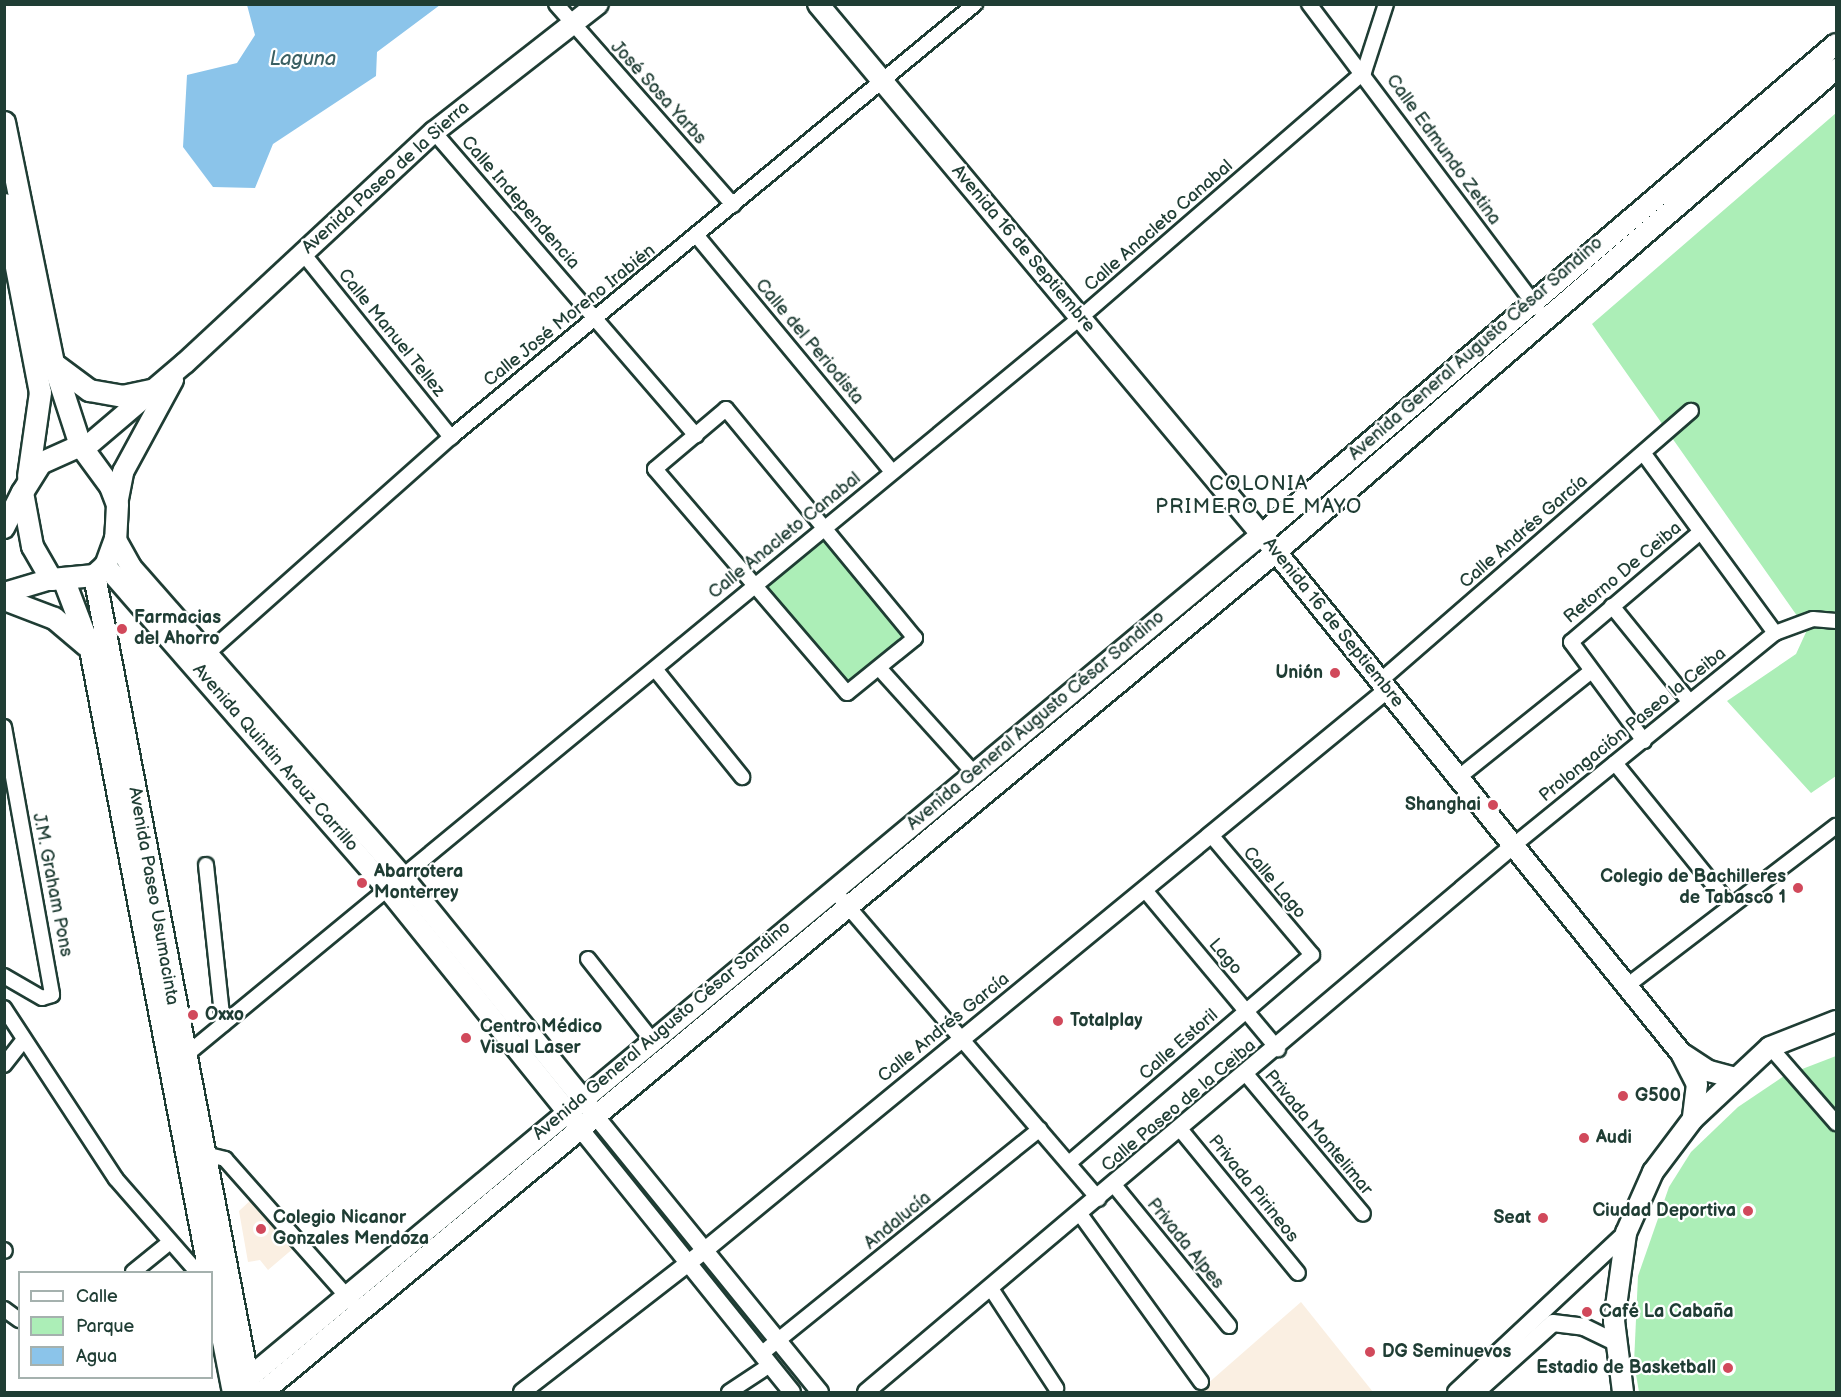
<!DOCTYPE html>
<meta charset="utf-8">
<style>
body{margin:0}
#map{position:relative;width:1841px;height:1397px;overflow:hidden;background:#fff;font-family:"Balsamiq Sans",sans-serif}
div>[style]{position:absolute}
.built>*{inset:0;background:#faefe2}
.green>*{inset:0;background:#aceeb7;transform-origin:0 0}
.water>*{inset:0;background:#8bc4ea}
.roads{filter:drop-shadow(2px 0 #1f3d34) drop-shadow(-2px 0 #1f3d34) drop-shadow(0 2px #1f3d34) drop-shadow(0 -2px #1f3d34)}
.minor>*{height:14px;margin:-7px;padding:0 7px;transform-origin:7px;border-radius:7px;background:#fff}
.tertiary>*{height:16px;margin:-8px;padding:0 8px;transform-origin:8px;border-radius:8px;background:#fff}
.secondary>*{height:20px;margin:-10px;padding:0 10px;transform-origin:10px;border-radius:10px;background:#fff}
.primary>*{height:21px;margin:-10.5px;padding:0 10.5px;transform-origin:10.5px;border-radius:10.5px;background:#fff}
.dots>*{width:16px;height:16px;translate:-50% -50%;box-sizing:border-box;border:3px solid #fff;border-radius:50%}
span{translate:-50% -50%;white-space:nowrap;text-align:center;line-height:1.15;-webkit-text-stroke:4.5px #fff;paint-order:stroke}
.street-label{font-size:18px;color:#1f3d34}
.poi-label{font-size:18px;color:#1f3d34;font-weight:700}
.left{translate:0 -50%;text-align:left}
.right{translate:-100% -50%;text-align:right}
.water-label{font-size:20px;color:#3a5f62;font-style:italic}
.neighbourhood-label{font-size:20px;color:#1f3d34;letter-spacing:1.5px}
.frame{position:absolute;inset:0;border:6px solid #1f3d34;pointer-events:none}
.legend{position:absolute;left:18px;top:1271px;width:195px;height:108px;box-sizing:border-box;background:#fff;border:2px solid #a5b1ae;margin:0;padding:8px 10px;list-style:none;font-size:18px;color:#1f3d34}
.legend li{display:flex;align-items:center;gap:12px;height:30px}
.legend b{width:30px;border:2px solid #a5b1ae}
</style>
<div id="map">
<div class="built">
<div style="clip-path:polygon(253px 1198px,295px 1247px,268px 1270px,260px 1260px,248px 1262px,239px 1211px)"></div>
<div style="clip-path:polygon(1301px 1302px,1373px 1392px,1198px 1392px)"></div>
</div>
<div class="green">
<div style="clip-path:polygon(1836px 113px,1836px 776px,1811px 793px,1727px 701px,1796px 654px,1807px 630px,1592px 324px)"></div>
<div style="left:822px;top:530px;width:143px;height:85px;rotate:49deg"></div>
<div style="clip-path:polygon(1836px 1056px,1836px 1392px,1639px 1392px,1634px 1363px,1638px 1276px,1669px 1187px,1691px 1152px,1738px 1107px,1784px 1076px)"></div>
</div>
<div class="water">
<div style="clip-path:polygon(247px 5px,247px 4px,440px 5px,377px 52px,376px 76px,273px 144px,255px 188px,213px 187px,183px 147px,187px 75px,237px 63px,255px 35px)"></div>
</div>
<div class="roads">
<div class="minor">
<div style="left:556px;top:4px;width:268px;rotate:48.6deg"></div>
<div style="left:1309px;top:4px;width:380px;rotate:53.1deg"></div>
<div style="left:434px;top:132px;width:401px;rotate:49.2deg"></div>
<div style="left:697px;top:236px;width:306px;rotate:50.4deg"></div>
<div style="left:302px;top:252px;width:238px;rotate:51.2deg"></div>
<div style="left:726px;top:409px;width:297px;rotate:50.5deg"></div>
<div style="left:915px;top:638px;width:87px;rotate:141deg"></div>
<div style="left:847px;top:693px;width:295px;rotate:-130.6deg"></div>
<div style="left:655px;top:469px;width:93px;rotate:-40.2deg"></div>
<div style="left:1644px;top:454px;width:222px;rotate:53.8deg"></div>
<div style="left:1612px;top:606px;width:122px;rotate:51deg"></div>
<div style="left:201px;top:659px;width:334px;rotate:-41.6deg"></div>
<div style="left:451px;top:437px;width:680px;rotate:-39.57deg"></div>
<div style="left:879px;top:668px;width:140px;rotate:47.9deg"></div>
<div style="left:655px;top:669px;width:139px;rotate:51.1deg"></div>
<div style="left:1380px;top:681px;width:412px;rotate:-41deg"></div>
<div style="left:4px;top:727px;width:272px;rotate:79.8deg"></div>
<div style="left:52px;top:995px;width:10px;rotate:163deg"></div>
<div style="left:42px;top:998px;width:44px;rotate:-149.9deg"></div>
<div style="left:1644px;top:741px;width:123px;rotate:-126.4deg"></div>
<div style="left:1571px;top:642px;width:168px;rotate:-40.4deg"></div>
<div style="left:1615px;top:763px;width:184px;rotate:51deg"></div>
<div style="left:1459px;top:777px;width:166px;rotate:-38.7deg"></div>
<div style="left:1514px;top:845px;width:336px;rotate:-39.1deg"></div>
<div style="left:1775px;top:633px;width:40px;rotate:-20.2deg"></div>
<div style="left:1813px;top:619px;width:23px;rotate:5deg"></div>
<div style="left:206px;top:865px;width:160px;rotate:83.9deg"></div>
<div style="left:833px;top:889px;width:408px;rotate:49.4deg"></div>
<div style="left:1144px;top:889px;width:209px;rotate:50.1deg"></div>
<div style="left:588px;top:959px;width:103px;rotate:51.7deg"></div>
<div style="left:1628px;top:985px;width:262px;rotate:-37.4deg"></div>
<div style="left:4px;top:1008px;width:204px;rotate:56.8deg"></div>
<div style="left:116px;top:1179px;width:123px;rotate:48.9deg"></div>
<div style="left:1770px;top:1047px;width:101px;rotate:49deg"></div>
<div style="left:181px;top:1059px;width:1165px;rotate:-39.5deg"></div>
<div style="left:1080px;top:318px;width:376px;rotate:-40.9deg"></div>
<div style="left:1364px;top:72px;width:71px;rotate:-72.1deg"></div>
<div style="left:4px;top:1065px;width:31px;rotate:-52deg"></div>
<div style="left:1246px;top:1074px;width:182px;rotate:50.1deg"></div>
<div style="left:1180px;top:1129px;width:186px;rotate:50.7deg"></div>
<div style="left:205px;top:1154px;width:21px;rotate:14deg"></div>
<div style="left:225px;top:1159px;width:205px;rotate:48.4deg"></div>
<div style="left:1069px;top:1163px;width:320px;rotate:-40.6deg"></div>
<div style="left:1312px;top:955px;width:158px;rotate:-130.1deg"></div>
<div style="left:1114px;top:1185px;width:182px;rotate:50.8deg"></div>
<div style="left:1080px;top:1214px;width:207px;rotate:54.2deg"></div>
<div style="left:4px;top:1250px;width:1px;rotate:45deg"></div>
<div style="left:133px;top:1272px;width:48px;rotate:-39deg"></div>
<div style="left:990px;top:1287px;width:121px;rotate:56.8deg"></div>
<div style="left:4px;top:1309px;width:19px;rotate:36deg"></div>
<div style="left:761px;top:1354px;width:358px;rotate:-38.9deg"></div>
<div style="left:729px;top:1392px;width:49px;rotate:-33.4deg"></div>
</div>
<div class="tertiary">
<div style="left:598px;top:1119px;width:352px;rotate:50.9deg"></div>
<div style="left:582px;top:1131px;width:335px;rotate:51.2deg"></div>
<div style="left:522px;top:1392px;width:232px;rotate:-37.8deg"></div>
<div style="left:705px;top:1250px;width:882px;rotate:-39.39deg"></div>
<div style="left:866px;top:1392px;width:848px;rotate:-40.17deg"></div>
<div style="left:1456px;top:1392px;width:233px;rotate:-43.1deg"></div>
<div style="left:1476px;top:1392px;width:103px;rotate:-41.9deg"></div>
<div style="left:1553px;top:1323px;width:31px;rotate:7deg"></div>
<div style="left:1584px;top:1327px;width:34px;rotate:26deg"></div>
</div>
<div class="secondary">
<div style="left:818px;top:4px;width:714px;rotate:50.11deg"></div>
<div style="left:1276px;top:552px;width:644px;rotate:51.05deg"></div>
<div style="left:1681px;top:1053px;width:35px;rotate:63deg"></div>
<div style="left:1697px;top:1084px;width:35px;rotate:97deg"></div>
<div style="left:85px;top:448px;width:131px;rotate:-40.4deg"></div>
<div style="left:185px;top:363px;width:340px;rotate:-42.9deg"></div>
<div style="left:434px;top:132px;width:208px;rotate:-38deg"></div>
<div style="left:117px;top:504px;width:33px;rotate:-79deg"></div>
<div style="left:123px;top:472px;width:105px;rotate:-61.5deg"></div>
<div style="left:4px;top:528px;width:40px;rotate:-63.4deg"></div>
<div style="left:115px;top:538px;width:33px;rotate:61deg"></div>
<div style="left:131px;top:567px;width:411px;rotate:48.7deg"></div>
<div style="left:402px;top:876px;width:297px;rotate:51deg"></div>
<div style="left:105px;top:565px;width:429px;rotate:48.9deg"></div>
<div style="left:387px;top:888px;width:298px;rotate:51.1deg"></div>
<div style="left:4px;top:593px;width:49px;rotate:-16.6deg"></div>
<div style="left:1684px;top:1055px;width:30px;rotate:33deg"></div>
<div style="left:1709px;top:1071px;width:27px;rotate:15deg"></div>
<div style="left:238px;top:1387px;width:1331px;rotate:-39.79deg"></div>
<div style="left:1261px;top:535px;width:756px;rotate:-40.49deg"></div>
<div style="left:263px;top:1392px;width:1316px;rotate:-39.67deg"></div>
<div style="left:1276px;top:552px;width:740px;rotate:-40.78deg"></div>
<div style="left:1623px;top:1392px;width:72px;rotate:-97.2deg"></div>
<div style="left:1614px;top:1321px;width:89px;rotate:-82.2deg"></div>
<div style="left:1626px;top:1233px;width:67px;rotate:-66.1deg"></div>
<div style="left:1653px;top:1172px;width:66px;rotate:-53deg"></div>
<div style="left:1693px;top:1119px;width:105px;rotate:-43.1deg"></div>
<div style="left:1770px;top:1047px;width:71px;rotate:-21.5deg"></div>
</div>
<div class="primary">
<div style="left:4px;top:122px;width:245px;rotate:78.5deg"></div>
<div style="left:53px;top:362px;width:87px;rotate:72deg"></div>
<div style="left:4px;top:204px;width:191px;rotate:79.2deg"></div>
<div style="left:40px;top:392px;width:85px;rotate:98.1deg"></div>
<div style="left:54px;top:364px;width:44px;rotate:36.6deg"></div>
<div style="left:89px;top:390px;width:34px;rotate:10deg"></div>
<div style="left:122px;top:396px;width:29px;rotate:-12deg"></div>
<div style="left:80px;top:445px;width:51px;rotate:53.8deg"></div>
<div style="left:110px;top:486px;width:19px;rotate:69deg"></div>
<div style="left:117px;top:504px;width:34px;rotate:93deg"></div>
<div style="left:115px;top:538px;width:29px;rotate:110deg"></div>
<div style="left:105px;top:565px;width:15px;rotate:138deg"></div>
<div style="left:94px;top:575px;width:43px;rotate:174.7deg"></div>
<div style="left:51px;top:579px;width:38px;rotate:-120deg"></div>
<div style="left:32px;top:546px;width:55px;rotate:-100.5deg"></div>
<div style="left:22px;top:492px;width:34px;rotate:-58deg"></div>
<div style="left:40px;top:463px;width:44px;rotate:-24.2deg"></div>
<div style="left:94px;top:575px;width:832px;rotate:79.19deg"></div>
<div style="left:64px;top:581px;width:73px;rotate:69.1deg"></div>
<div style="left:90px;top:649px;width:634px;rotate:79.19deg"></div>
<div style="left:4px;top:599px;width:53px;rotate:20.8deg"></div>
<div style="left:54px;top:618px;width:42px;rotate:40.2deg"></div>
<div style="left:212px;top:1285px;width:109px;rotate:78.9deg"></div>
</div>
</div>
<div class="dots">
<div style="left:122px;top:629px;background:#d1495b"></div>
<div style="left:1335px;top:673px;background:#d1495b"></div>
<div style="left:1493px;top:805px;background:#d1495b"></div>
<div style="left:362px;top:883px;background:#d1495b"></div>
<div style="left:1798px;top:888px;background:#d1495b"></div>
<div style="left:193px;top:1015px;background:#d1495b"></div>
<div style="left:1058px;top:1021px;background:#d1495b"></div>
<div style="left:466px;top:1038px;background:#d1495b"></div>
<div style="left:1623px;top:1096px;background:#d1495b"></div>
<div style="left:1584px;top:1138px;background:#d1495b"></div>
<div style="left:1748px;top:1211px;background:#d1495b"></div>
<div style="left:1543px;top:1218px;background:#d1495b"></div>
<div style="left:261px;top:1229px;background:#d1495b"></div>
<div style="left:1587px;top:1312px;background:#d1495b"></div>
<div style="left:1370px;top:1352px;background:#d1495b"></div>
<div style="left:1728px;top:1368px;background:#d1495b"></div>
</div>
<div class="street-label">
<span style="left:658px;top:93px;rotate:48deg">José Sosa Yarbs</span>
<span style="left:1443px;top:150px;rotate:54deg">Calle Edmundo Zetina</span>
<span style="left:386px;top:178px;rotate:-42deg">Avenida Paseo de la Sierra</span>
<span style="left:520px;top:203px;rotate:49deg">Calle Independencia</span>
<span style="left:1159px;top:226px;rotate:-41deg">Calle Anacleto Canabal</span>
<span style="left:1023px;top:249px;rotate:50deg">Avenida 16 de Septiembre</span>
<span style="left:570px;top:316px;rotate:-39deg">Calle José Moreno Irabién</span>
<span style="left:391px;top:333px;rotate:51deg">Calle Manuel Tellez</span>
<span style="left:809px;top:342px;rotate:50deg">Calle del Periodista</span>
<span style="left:1476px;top:349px;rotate:-41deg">Avenida General Augusto César Sandino</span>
<span style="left:1524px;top:532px;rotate:-41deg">Calle Andrés García</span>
<span style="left:785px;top:536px;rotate:-39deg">Calle Anacleto Canabal</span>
<span style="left:1623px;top:573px;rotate:-40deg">Retorno De Ceiba</span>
<span style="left:1333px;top:623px;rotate:51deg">Avenida 16 de Septiembre</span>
<span style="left:1036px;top:721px;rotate:-40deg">Avenida General Augusto César Sandino</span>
<span style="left:1633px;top:725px;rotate:-39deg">Prolongación Paseo la Ceiba</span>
<span style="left:275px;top:758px;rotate:49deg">Avenida Quintin Arauz Carrillo</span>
<span style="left:1274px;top:883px;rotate:50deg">Calle Lago</span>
<span style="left:52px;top:885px;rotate:79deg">J.M. Graham Pons</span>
<span style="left:153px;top:896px;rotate:80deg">Avenida Paseo Usumacinta</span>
<span style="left:1225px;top:957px;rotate:50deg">Lago</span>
<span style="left:944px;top:1028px;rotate:-39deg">Calle Andrés García</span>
<span style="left:662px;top:1031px;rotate:-40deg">Avenida General Augusto César Sandino</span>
<span style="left:1179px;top:1045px;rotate:-41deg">Calle Estoril</span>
<span style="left:1179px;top:1106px;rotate:-40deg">Calle Paseo de la Ceiba</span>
<span style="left:1318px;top:1133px;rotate:50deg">Privada Montelimar</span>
<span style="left:1253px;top:1189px;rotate:51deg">Privada Pirineos</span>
<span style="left:898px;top:1221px;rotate:-39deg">Andalucía</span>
<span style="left:1185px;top:1244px;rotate:51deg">Privada Alpes</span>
</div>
<div class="poi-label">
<span class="left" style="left:134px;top:629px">Farmacias<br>del Ahorro</span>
<span class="right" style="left:1323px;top:673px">Unión</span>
<span class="right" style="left:1481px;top:805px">Shanghai</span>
<span class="left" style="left:374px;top:883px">Abarrotera<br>Monterrey</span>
<span class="right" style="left:1786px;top:888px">Colegio de Bachilleres<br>de Tabasco 1</span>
<span class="left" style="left:205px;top:1015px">Oxxo</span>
<span class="left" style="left:1070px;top:1021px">Totalplay</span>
<span class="left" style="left:480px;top:1038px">Centro Médico<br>Visual Laser</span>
<span class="left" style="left:1635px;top:1096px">G500</span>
<span class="left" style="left:1596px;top:1138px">Audi</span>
<span class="right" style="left:1736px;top:1211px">Ciudad Deportiva</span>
<span class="right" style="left:1531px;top:1218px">Seat</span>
<span class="left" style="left:273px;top:1229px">Colegio Nicanor<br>Gonzales Mendoza</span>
<span class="left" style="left:1599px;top:1312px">Café La Cabaña</span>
<span class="left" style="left:1382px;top:1352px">DG Seminuevos</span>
<span class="right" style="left:1716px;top:1368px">Estadio de Basketball</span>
</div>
<div class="water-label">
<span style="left:303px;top:59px">Laguna</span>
</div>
<div class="neighbourhood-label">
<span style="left:1259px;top:496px">COLONIA<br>PRIMERO DE MAYO</span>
</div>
<div class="frame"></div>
<ul class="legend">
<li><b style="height:8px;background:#fff"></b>Calle</li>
<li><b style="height:16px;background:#aceeb7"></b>Parque</li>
<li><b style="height:16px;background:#8bc4ea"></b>Agua</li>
</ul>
</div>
